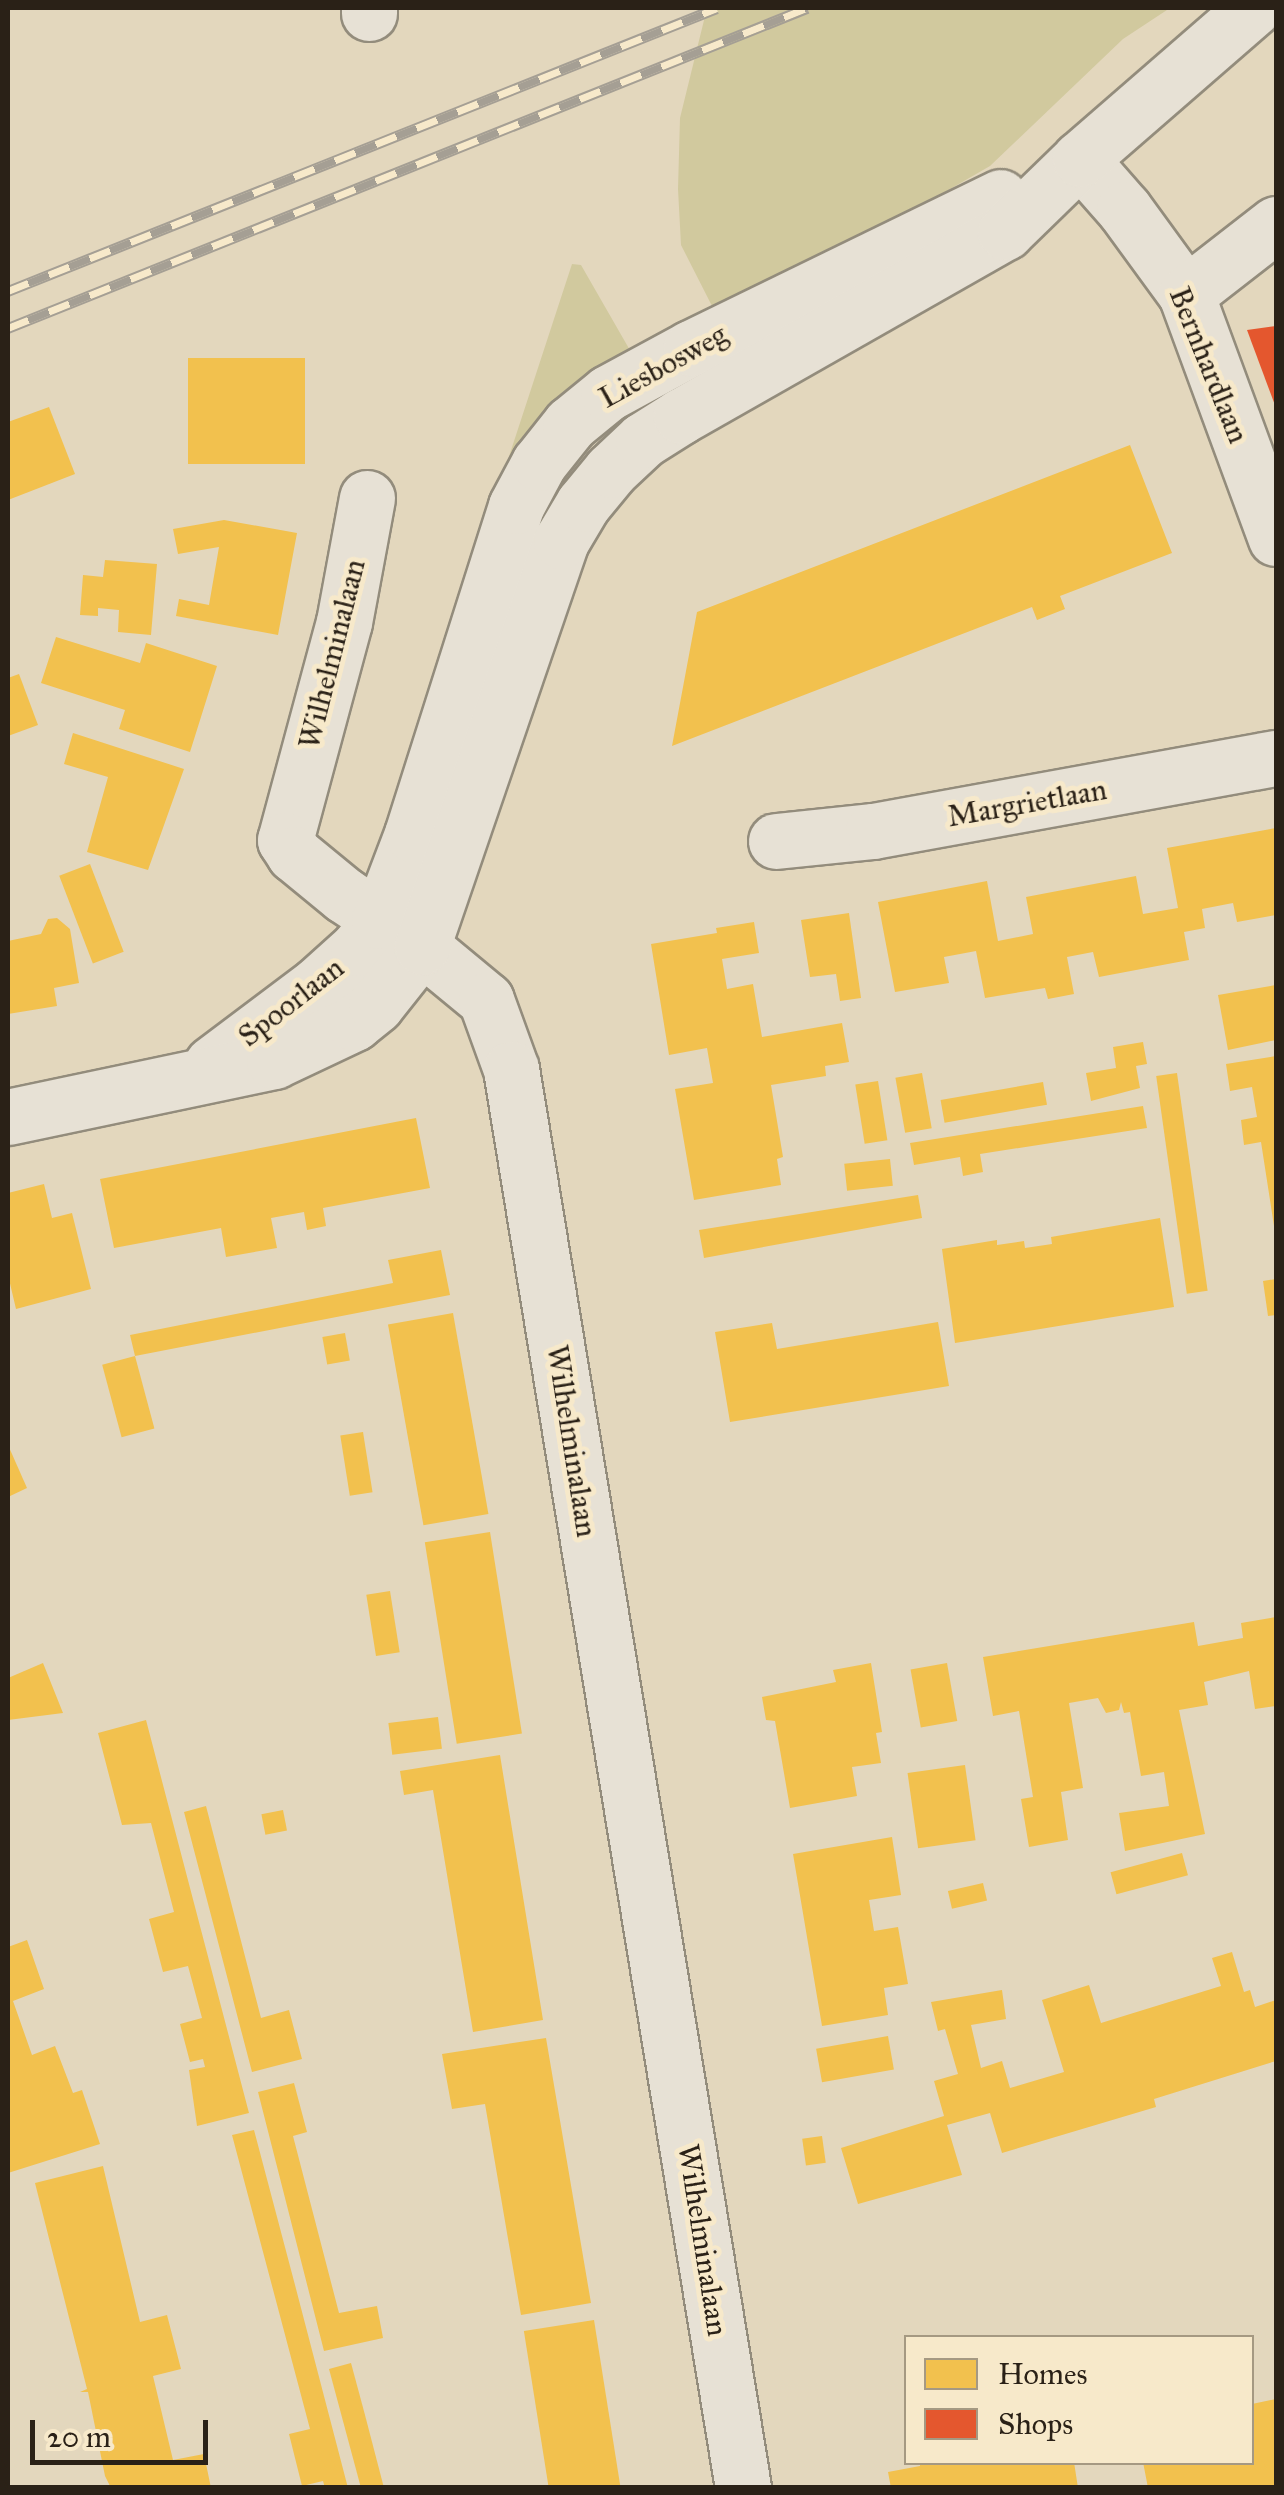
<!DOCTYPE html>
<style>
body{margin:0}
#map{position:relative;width:1284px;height:2495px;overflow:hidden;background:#e3d7bd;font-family:"IM FELL Great Primer",serif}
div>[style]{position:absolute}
.green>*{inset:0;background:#d1c99e}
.homes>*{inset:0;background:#f2c14e;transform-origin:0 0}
.shops>*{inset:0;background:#e4572e}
.roads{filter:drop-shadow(2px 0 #938c7c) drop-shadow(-2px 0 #938c7c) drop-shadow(0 2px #938c7c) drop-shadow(0 -2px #938c7c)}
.minor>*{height:55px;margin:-27.5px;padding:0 27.5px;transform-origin:27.5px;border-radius:27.5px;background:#e7e1d5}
.rail>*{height:11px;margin-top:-5.5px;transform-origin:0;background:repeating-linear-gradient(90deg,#f7e9ca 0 22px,#a59f94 0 44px);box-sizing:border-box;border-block:2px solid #a59f94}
span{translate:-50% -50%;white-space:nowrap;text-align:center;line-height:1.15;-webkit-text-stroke:10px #f7e9ca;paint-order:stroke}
.street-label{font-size:30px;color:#2a2117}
.frame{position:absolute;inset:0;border:10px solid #2a2117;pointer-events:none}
.legend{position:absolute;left:904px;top:2335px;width:350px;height:130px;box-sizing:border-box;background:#f7e9ca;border:2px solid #a59982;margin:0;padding:12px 18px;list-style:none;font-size:30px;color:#2a2117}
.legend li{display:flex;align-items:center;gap:20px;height:50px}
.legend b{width:50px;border:2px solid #a59982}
.scale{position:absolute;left:30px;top:2420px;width:178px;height:45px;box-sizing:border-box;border:5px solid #2a2117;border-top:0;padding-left:12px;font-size:30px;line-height:35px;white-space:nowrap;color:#2a2117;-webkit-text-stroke:8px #f7e9ca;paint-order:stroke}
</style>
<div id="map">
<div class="green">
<div style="clip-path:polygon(707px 8px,1170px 8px,1123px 39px,990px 166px,794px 279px,712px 306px,681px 245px,678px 189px,680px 118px)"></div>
<div style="clip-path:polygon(572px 264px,581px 265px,635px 359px,578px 392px,390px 820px)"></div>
</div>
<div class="homes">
<div style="left:188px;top:358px;width:117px;height:106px"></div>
<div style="clip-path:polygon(49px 407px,75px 474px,8px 500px,8px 422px)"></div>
<div style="clip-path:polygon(1130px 445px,1172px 553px,1060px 596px,1065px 609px,1037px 620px,1032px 607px,672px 746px,697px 612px)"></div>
<div style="clip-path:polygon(224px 520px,297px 533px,278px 635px,176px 616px,179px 599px,209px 605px,219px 547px,178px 554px,173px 529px)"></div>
<div style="clip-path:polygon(105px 560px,157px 564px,151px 635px,118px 632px,119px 610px,98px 608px,98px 616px,80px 615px,83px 575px,103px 577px)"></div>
<div style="clip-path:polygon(56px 637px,140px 663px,146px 643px,217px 666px,190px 752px,119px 729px,125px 710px,41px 683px)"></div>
<div style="clip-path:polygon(19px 674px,38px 725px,8px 736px,8px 678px)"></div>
<div style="clip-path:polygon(73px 733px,184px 769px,148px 870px,87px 852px,108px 777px,64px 764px)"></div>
<div style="clip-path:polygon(1276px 828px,1276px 915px,1237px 922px,1233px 903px,1202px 909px,1205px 928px,1184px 932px,1189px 960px,1099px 977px,1093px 952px,1067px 957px,1074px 994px,1048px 999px,1045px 988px,985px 998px,976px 951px,944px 957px,949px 983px,895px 992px,878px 902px,987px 881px,998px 941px,1033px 934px,1026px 897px,1136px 876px,1143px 914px,1178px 908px,1167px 848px)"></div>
<div style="left:90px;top:864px;width:94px;height:33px;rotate:69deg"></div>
<div style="clip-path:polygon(849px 913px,861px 998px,840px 1001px,836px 974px,810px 977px,801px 920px)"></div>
<div style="clip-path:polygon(57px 918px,70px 929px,79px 983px,54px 988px,57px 1006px,8px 1014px,8px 941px,41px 934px,48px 919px)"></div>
<div style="clip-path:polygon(754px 922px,759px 953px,722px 959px,727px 989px,753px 984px,762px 1037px,842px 1023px,849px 1062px,825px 1066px,826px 1076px,771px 1085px,783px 1157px,777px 1159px,781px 1185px,694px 1200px,675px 1089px,713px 1083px,707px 1048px,669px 1055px,651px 944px,717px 933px,716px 928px)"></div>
<div style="clip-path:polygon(1276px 985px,1276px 1040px,1228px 1050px,1218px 995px)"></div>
<div style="clip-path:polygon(1143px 1042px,1147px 1064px,1136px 1066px,1140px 1088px,1091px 1101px,1086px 1073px,1116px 1068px,1113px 1047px)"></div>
<div style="clip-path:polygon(1276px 1056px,1276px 1226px,1274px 1226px,1261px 1142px,1244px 1145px,1241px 1120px,1257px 1117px,1252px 1087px,1230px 1091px,1226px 1064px)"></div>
<div style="left:922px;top:1073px;width:56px;height:27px;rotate:80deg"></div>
<div style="left:1177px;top:1073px;width:220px;height:21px;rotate:82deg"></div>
<div style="left:878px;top:1081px;width:60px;height:23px;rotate:81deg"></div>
<div style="left:1043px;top:1082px;width:23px;height:104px;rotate:80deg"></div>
<div style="clip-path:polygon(1143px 1106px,1147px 1128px,980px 1154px,983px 1172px,963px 1176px,960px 1157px,914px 1165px,910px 1143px)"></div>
<div style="clip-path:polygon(416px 1118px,430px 1188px,323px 1208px,326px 1226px,307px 1230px,304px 1212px,271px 1218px,277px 1248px,226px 1257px,221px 1228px,114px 1248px,100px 1179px)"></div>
<div style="left:890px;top:1159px;width:27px;height:46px;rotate:84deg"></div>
<div style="clip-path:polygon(44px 1184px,52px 1218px,72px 1213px,91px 1289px,16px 1309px,8px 1275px,8px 1193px)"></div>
<div style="clip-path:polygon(918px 1195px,922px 1218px,704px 1258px,699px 1230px)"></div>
<div style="clip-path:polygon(1160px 1218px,1174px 1307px,955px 1343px,942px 1249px,997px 1240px,997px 1245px,1024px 1241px,1025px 1248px,1052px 1244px,1051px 1237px)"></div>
<div style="clip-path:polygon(441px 1250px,450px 1295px,135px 1356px,130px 1335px,393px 1283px,388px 1260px)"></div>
<div style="clip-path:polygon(1276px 1279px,1276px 1315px,1268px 1316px,1263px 1281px)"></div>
<div style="left:453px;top:1313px;width:204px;height:66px;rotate:80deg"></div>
<div style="clip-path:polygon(938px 1322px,949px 1386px,730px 1422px,715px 1332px,772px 1323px,777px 1349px)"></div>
<div style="left:345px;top:1333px;width:28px;height:23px;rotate:80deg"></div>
<div style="left:135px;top:1356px;width:75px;height:34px;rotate:75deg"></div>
<div style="left:363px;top:1432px;width:61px;height:23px;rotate:81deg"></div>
<div style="clip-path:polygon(8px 1445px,27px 1488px,8px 1497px)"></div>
<div style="left:490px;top:1532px;width:204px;height:66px;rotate:81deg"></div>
<div style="left:390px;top:1591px;width:62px;height:24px;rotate:81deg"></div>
<div style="clip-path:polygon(1276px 1617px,1276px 1706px,1255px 1709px,1249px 1671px,1204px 1682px,1208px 1705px,1179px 1710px,1205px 1834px,1125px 1851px,1119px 1813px,1169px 1806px,1164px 1772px,1141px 1776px,1130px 1712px,1124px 1713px,1121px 1702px,1119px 1710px,1106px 1713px,1098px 1698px,1069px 1703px,1083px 1788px,1061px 1792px,1068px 1840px,1029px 1847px,1021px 1799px,1033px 1797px,1019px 1711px,993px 1716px,983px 1657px,1194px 1622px,1198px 1646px,1243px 1638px,1241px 1623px)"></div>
<div style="clip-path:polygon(43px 1663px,63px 1713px,8px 1720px,8px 1678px)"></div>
<div style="clip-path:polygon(871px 1663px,882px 1732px,876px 1733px,881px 1763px,852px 1767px,857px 1796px,790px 1808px,775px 1721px,766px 1720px,762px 1697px,836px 1682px,833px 1670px)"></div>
<div style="left:947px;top:1663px;width:59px;height:37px;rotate:80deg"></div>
<div style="left:438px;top:1717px;width:32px;height:50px;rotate:83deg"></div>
<div style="clip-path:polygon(146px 1720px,249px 2113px,197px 2126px,189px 2070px,205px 2067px,203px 2059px,190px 2062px,180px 2024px,202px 2018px,188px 1966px,163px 1972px,149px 1919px,174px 1912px,151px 1823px,122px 1825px,98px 1733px)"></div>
<div style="clip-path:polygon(500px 1755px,543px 2020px,473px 2032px,433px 1790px,404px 1795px,400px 1771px)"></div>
<div style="left:965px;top:1765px;width:76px;height:58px;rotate:82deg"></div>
<div style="clip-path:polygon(206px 1806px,261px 2018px,289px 2010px,302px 2059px,252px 2072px,184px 1812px)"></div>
<div style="left:283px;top:1810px;width:21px;height:22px;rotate:79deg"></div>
<div style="clip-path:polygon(892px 1837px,901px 1895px,869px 1900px,874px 1931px,898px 1927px,908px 1984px,884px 1988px,888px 2015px,822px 2026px,793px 1854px)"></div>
<div style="left:1182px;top:1853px;width:23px;height:74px;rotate:75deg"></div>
<div style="left:983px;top:1883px;width:18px;height:36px;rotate:77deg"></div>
<div style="clip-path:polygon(27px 1940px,44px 1989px,13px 2001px,32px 2055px,55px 2046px,73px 2093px,82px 2090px,100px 2144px,8px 2173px,8px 1947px)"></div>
<div style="clip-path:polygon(1232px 1952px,1244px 1992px,1250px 1990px,1255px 2007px,1276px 2000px,1276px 2061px,1154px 2099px,1156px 2107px,1002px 2153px,990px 2113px,947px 2125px,962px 2175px,858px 2204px,841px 2148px,944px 2116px,934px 2081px,958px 2074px,945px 2029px,938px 2031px,931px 2002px,1002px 1990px,1006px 2019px,971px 2025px,981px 2068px,1002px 2061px,1010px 2088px,1064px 2072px,1042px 2000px,1089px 1985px,1101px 2023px,1221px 1986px,1212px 1958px)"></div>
<div style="left:888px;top:2036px;width:34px;height:73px;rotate:80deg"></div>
<div style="clip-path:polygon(546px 2038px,591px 2303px,521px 2315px,485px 2104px,452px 2109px,442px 2054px)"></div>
<div style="clip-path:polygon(294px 2083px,307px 2132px,293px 2136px,339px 2313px,377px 2306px,383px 2338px,324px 2351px,258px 2092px)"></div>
<div style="clip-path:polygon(254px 2130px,295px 2285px,348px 2488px,325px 2488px,323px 2481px,302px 2486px,289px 2434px,310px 2429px,232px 2135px)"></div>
<div style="left:822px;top:2136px;width:27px;height:20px;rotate:82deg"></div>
<div style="clip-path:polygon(103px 2166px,140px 2322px,167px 2315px,181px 2369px,153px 2376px,173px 2460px,204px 2454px,211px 2488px,111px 2488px,105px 2476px,88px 2392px,80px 2392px,87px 2389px,35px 2183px)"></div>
<div style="left:594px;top:2320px;width:170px;height:71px;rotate:81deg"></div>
<div style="clip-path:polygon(351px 2363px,365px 2415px,384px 2488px,361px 2488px,329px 2369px)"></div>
<div style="clip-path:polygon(1276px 2399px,1276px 2488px,1148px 2488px,1143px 2462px,1252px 2462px,1252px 2404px)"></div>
<div style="clip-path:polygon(920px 2462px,1074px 2462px,1078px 2488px,891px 2488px,888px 2472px,920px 2466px)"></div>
</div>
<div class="shops">
<div style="clip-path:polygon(1276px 326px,1276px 408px,1247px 330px)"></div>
</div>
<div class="roads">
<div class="minor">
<div style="left:369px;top:8px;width:5px;rotate:90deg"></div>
<div style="left:1080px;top:159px;width:67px;rotate:48.7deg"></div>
<div style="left:1124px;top:209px;width:105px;rotate:53.9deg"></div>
<div style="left:1186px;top:294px;width:260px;rotate:69.8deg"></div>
<div style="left:1186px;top:294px;width:114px;rotate:-37.9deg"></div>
<div style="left:367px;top:498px;width:126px;rotate:100.5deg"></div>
<div style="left:344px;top:622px;width:226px;rotate:105.1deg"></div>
<div style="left:285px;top:840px;width:17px;rotate:57deg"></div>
<div style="left:294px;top:854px;width:65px;rotate:39.4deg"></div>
<div style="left:344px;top:895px;width:94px;rotate:33.7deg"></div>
<div style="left:422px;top:947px;width:83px;rotate:39.6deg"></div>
<div style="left:486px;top:1000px;width:73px;rotate:70.1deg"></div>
<div style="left:511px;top:1069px;width:1438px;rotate:80.71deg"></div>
<div style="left:776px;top:841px;width:98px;rotate:-5.9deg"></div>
<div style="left:873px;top:831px;width:410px;rotate:-10.3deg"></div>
<div style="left:212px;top:1064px;width:131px;rotate:-37deg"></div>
<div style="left:317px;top:985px;width:55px;rotate:-42.1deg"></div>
<div style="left:358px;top:948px;width:34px;rotate:-52deg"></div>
<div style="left:379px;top:921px;width:93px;rotate:-69.2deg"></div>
<div style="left:412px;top:834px;width:344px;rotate:-72.4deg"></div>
<div style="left:516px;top:506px;width:49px;rotate:-61.9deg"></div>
<div style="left:539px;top:463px;width:50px;rotate:-51.5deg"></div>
<div style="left:570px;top:424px;width:49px;rotate:-39.2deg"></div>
<div style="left:608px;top:393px;width:94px;rotate:-28.5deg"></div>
<div style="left:691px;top:348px;width:344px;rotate:-26deg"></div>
<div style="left:8px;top:1117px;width:272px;rotate:-11.9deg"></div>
<div style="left:274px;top:1061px;width:89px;rotate:-25.4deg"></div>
<div style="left:354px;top:1023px;width:28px;rotate:-39deg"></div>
<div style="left:376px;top:1005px;width:74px;rotate:-51.6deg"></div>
<div style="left:422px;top:947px;width:429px;rotate:-71.1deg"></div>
<div style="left:561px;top:541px;width:43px;rotate:-59.3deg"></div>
<div style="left:583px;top:504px;width:44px;rotate:-50.5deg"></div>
<div style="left:611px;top:470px;width:44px;rotate:-43.2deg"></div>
<div style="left:643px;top:440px;width:45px;rotate:-32.3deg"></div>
<div style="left:681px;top:416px;width:373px;rotate:-29.6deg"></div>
<div style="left:1005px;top:232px;width:105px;rotate:-44.2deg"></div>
<div style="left:1080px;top:159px;width:230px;rotate:-41deg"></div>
</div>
</div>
<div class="rail">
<div style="left:8px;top:291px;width:763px;rotate:-21.76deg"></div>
<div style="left:8px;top:328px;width:861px;rotate:-21.83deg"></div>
</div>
<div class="street-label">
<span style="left:1209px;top:365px;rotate:68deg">Bernhardlaan</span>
<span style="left:663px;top:366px;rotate:-29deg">Liesbosweg</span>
<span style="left:332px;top:654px;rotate:-76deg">Wilhelminalaan</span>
<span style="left:1027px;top:803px;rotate:-10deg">Margrietlaan</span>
<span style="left:291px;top:1002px;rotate:-38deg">Spoorlaan</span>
<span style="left:572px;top:1441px;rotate:81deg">Wilhelminalaan</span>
<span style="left:703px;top:2240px;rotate:81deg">Wilhelminalaan</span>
</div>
<div class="frame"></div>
<ul class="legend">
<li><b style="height:28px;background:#f2c14e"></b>Homes</li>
<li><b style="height:28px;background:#e4572e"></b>Shops</li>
</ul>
<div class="scale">20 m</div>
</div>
